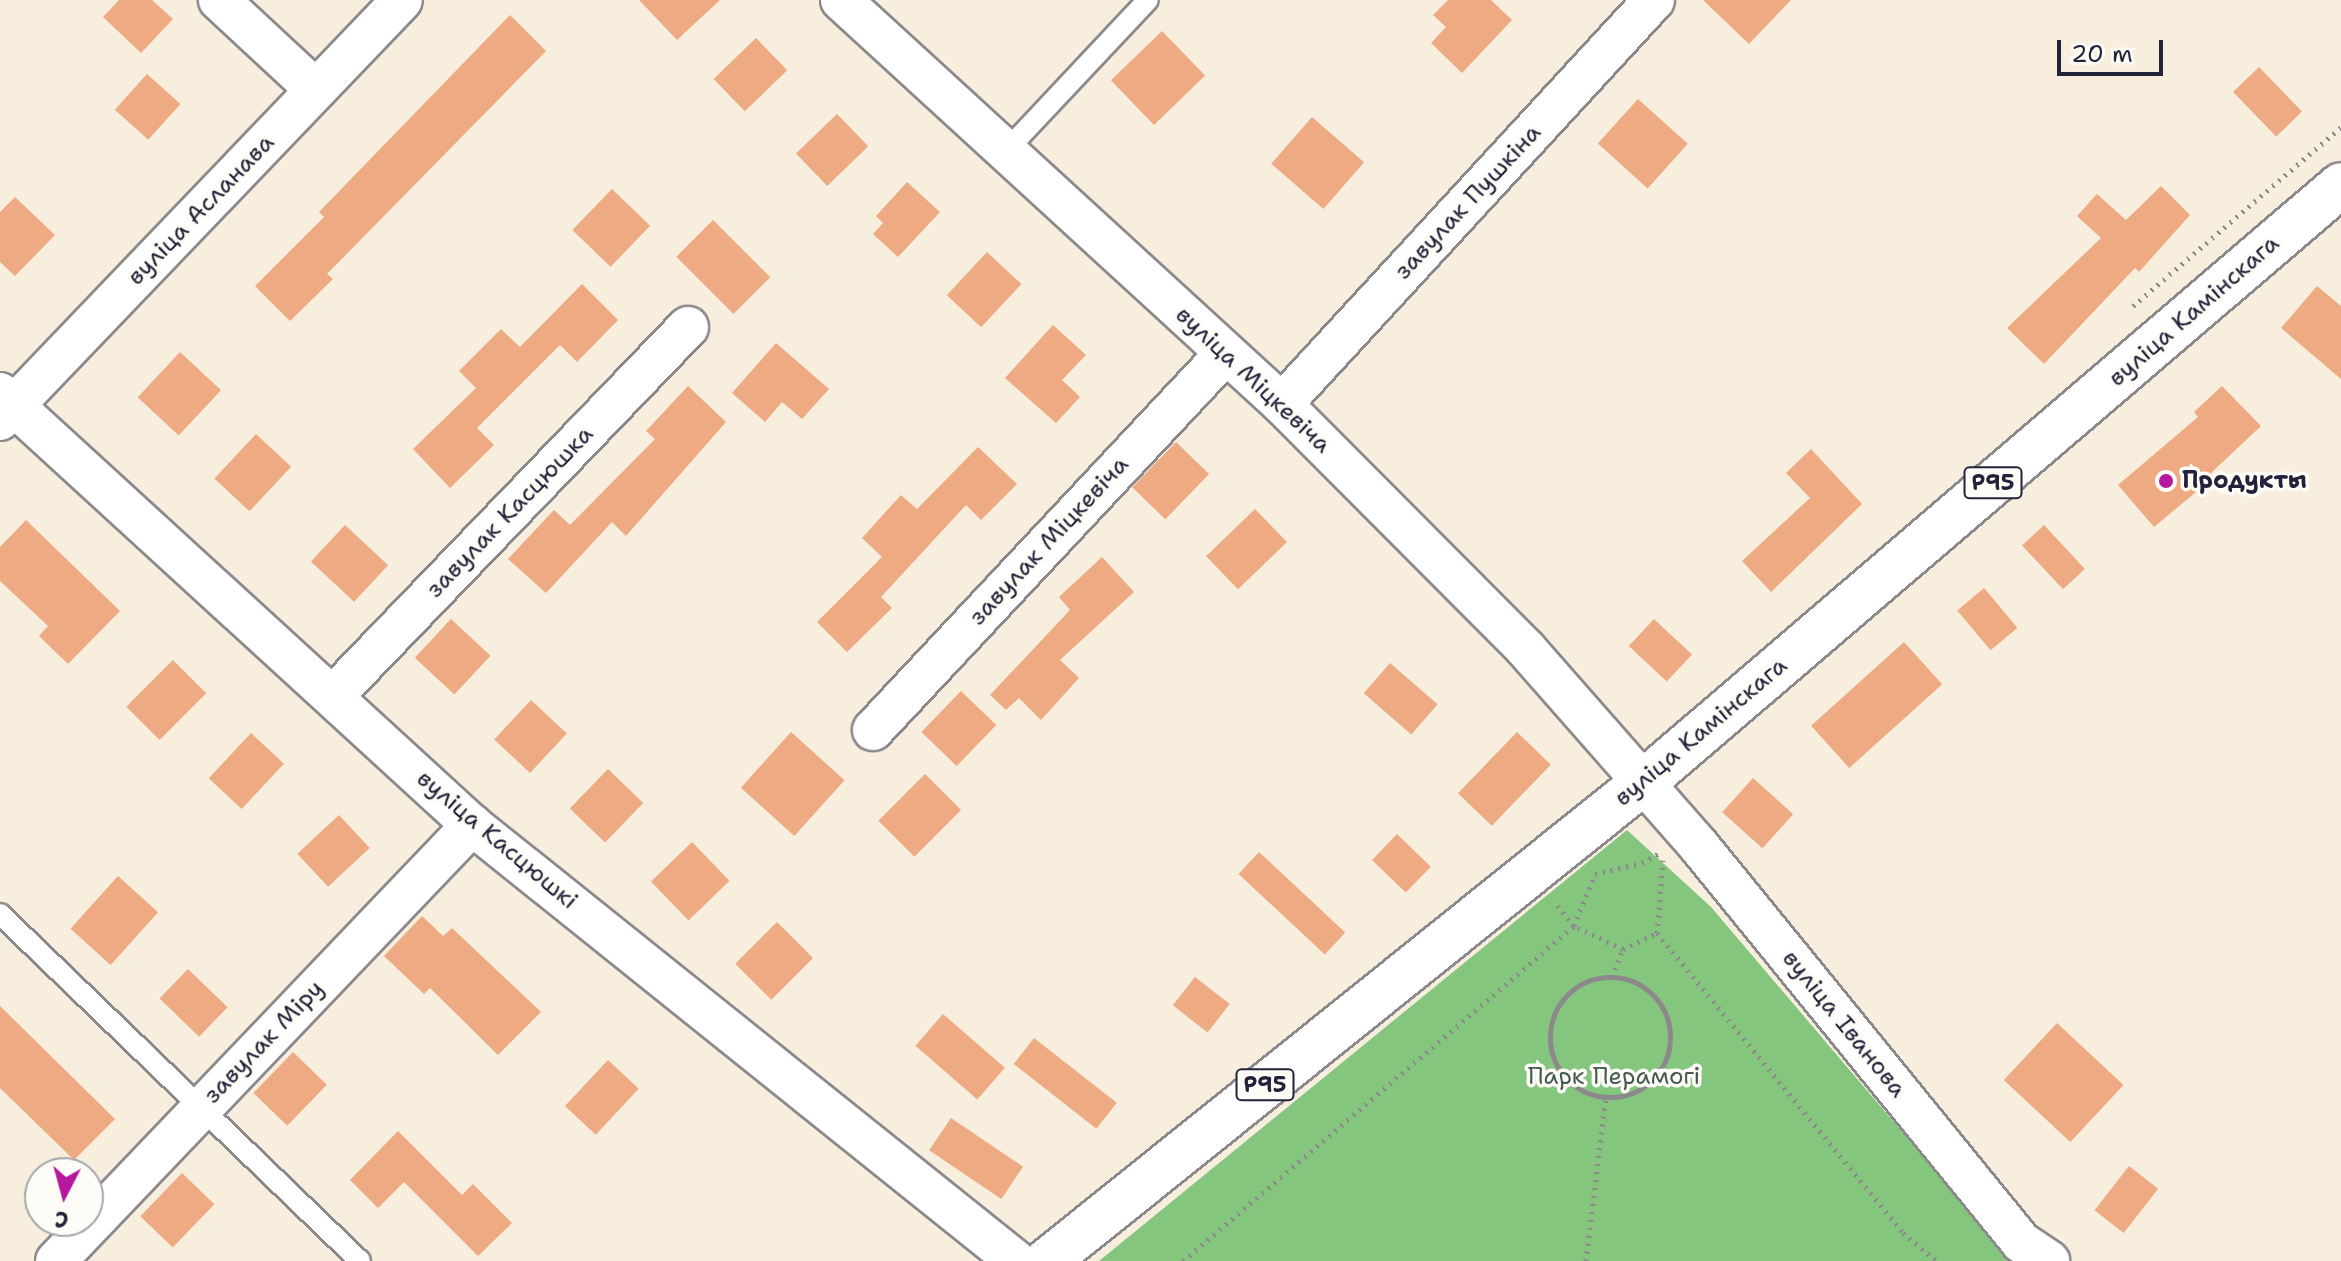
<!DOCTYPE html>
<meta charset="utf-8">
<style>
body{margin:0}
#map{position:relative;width:2341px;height:1261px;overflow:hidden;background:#f8eede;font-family:"Shantell Sans",sans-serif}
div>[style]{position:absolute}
.green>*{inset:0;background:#85c67e}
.building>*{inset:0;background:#eeaa82;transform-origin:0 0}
.path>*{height:5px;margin-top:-2.5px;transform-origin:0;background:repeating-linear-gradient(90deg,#8d888c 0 2px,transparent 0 8px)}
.path>.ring{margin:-2.5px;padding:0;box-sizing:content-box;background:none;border:5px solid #8d888c;border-radius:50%}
.roads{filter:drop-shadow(2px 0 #8d888c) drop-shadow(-2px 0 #8d888c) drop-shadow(0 2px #8d888c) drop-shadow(0 -2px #8d888c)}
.service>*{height:20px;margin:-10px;padding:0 10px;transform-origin:10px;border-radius:10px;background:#fff}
.minor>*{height:40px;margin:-20px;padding:0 20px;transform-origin:20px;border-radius:20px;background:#fff}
.primary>*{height:44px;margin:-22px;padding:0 22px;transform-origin:22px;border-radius:22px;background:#fff}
.dots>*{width:22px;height:22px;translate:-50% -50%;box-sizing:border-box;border:4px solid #fdfcf7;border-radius:50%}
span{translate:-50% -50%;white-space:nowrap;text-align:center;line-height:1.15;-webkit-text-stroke:7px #fdfcf7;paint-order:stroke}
.shield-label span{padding:2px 6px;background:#fdfcf7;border:2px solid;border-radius:6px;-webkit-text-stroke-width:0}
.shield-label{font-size:22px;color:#22223b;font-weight:700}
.street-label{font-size:24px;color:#22223b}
.poi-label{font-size:24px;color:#22223b;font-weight:700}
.left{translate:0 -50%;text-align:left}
.park-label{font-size:24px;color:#455b52}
.north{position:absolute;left:24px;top:1157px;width:80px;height:80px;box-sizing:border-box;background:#fdfcf7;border:2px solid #a5a5ac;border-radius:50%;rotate:186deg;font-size:22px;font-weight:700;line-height:32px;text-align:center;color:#22223b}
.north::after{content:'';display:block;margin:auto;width:28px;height:36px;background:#b5179e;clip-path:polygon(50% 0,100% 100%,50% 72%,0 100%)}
.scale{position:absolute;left:2057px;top:40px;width:106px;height:36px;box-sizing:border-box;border:4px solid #22223b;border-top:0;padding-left:10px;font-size:24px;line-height:28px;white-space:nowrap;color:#22223b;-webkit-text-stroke:6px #fdfcf7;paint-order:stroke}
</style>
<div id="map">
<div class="green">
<div style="clip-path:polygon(1627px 830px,1711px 907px,2012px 1261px,1099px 1261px)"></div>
</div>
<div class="building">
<div style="clip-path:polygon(119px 0,152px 0,173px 19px,141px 53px,103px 17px)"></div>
<div style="clip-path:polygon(639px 0,720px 0,677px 40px)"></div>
<div style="clip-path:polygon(1448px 0,1491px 0,1512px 20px,1462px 73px,1431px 43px,1446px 27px,1433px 15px)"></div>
<div style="clip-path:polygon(1703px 0,1791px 0,1749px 44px)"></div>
<div style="clip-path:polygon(510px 15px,546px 51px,327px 274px,333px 279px,290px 321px,255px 286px,324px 217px,319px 212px)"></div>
<div style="left:1162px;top:31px;width:62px;height:71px;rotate:46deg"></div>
<div style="left:756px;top:38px;width:45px;height:59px;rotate:46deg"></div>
<div style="left:2259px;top:67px;width:62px;height:36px;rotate:46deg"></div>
<div style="left:147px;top:74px;width:45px;height:48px;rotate:42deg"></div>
<div style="left:1638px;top:99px;width:67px;height:60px;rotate:42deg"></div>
<div style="left:837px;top:114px;width:45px;height:57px;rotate:46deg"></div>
<div style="left:1312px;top:117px;width:69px;height:62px;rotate:41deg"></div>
<div style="clip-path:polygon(907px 182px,940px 212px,898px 257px,873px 234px,883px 223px,876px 216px)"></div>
<div style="clip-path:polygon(2161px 186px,2190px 215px,2139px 272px,2135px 268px,2044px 364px,2007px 328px,2101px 238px,2077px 216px,2097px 194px,2126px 220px)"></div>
<div style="left:612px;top:189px;width:53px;height:57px;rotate:44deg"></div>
<div style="clip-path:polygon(15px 197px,55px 235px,15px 276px,0 262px,0 212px)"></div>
<div style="left:713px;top:220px;width:81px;height:52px;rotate:45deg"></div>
<div style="left:987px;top:252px;width:47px;height:59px;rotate:43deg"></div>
<div style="clip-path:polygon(582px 284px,618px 320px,577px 362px,560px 345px,477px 428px,494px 445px,450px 488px,413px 449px,476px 388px,459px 371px,501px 329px,520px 347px)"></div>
<div style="clip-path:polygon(2317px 286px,2341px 306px,2341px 379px,2281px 328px)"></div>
<div style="clip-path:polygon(1053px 325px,1086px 355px,1062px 380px,1080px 397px,1056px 423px,1005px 378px)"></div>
<div style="clip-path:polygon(776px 343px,829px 389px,802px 419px,782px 402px,765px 422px,732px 393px)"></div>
<div style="left:180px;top:352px;width:56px;height:62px;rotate:43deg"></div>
<div style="clip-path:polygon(688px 386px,726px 422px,626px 536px,612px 522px,546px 593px,508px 559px,554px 510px,570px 525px,655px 439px,646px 431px)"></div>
<div style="clip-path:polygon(2222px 386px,2261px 426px,2211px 473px,2214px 477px,2154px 527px,2118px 485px,2198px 417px,2194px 412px)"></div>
<div style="left:256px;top:434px;width:48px;height:61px;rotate:43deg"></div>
<div style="left:1176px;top:442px;width:46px;height:63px;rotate:44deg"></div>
<div style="clip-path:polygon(978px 447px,1017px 484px,981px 520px,966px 505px,881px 597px,892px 608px,847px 652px,817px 622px,882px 557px,862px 538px,901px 495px,917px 509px)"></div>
<div style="clip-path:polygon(1811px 449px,1862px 504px,1771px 592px,1742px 561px,1810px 498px,1786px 473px)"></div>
<div style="left:1255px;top:509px;width:46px;height:68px;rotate:46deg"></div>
<div style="clip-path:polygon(26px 520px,120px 611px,68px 664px,39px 636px,48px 626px,0 581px,0 547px)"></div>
<div style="left:345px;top:525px;width:59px;height:50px;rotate:43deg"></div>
<div style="left:2044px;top:525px;width:60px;height:30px;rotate:47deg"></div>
<div style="clip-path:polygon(1102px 557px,1134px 592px,1060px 660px,1079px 678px,1041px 720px,1019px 698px,1006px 710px,990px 695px,1070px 610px,1059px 597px)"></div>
<div style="left:1984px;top:588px;width:52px;height:35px;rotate:50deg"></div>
<div style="left:451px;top:619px;width:54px;height:53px;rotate:43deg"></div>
<div style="left:1654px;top:619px;width:52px;height:37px;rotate:43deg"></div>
<div style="left:1904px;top:642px;width:57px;height:125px;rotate:48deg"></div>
<div style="left:173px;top:660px;width:47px;height:66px;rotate:45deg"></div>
<div style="left:1390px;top:663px;width:63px;height:40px;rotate:41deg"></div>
<div style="left:961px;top:691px;width:49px;height:57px;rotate:44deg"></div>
<div style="left:531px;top:700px;width:49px;height:54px;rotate:43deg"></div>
<div style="left:791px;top:732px;width:72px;height:75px;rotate:42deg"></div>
<div style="left:1517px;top:732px;width:47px;height:85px;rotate:44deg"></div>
<div style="left:251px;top:733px;width:45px;height:62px;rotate:43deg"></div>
<div style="left:608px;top:769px;width:49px;height:55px;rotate:44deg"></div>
<div style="left:925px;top:774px;width:51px;height:66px;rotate:45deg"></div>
<div style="left:1753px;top:778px;width:54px;height:46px;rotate:42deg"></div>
<div style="left:339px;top:815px;width:45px;height:57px;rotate:47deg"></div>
<div style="left:1397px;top:834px;width:47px;height:36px;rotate:44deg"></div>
<div style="left:692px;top:842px;width:54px;height:57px;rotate:46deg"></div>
<div style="left:1259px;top:852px;width:118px;height:30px;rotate:43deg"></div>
<div style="left:118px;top:876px;width:54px;height:71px;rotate:42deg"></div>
<div style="clip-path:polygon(422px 916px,443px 936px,452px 928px,541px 1012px,498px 1055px,430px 988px,424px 994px,384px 956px)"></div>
<div style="left:777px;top:922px;width:51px;height:59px;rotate:45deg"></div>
<div style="left:188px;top:969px;width:55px;height:41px;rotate:44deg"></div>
<div style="left:1195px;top:977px;width:44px;height:36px;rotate:38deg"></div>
<div style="clip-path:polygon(0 1006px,115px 1119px,74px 1160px,0 1088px)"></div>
<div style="left:943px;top:1014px;width:82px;height:42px;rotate:41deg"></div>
<div style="left:2057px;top:1023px;width:91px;height:78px;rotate:43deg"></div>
<div style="left:1034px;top:1038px;width:105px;height:33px;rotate:38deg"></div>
<div style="left:293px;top:1052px;width:47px;height:57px;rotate:44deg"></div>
<div style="left:608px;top:1060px;width:42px;height:63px;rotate:43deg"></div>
<div style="left:951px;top:1118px;width:87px;height:39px;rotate:34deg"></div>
<div style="clip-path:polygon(398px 1131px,462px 1195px,473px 1184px,512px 1223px,478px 1256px,404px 1182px,378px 1208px,350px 1180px)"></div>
<div style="left:2129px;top:1166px;width:37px;height:56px;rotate:38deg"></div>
<div style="left:182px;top:1173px;width:45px;height:60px;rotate:44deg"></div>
</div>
<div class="path">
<div style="left:2133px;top:306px;width:274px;rotate:-40.7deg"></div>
<div style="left:1657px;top:933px;width:388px;rotate:50.6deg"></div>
<div style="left:1903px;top:1233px;width:44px;rotate:39.5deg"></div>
<div style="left:1623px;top:949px;width:54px;rotate:-154.9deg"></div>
<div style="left:1574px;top:926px;width:56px;rotate:-68deg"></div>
<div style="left:1595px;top:874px;width:48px;rotate:-13.2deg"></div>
<div style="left:1642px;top:863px;width:20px;rotate:-30deg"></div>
<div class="ring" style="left:1550px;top:977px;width:115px;height:115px"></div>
<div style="left:1612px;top:977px;width:30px;rotate:-69deg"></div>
<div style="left:1623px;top:949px;width:38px;rotate:-25deg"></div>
<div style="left:1657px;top:933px;width:73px;rotate:-85.3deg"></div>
<div style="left:1183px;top:1261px;width:515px;rotate:-40.59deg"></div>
<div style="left:1574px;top:926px;width:28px;rotate:-129deg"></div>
<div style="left:1586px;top:1261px;width:166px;rotate:-83.1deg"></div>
</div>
<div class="roads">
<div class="service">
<div style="left:1006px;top:151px;width:207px;rotate:-46.8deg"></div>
<div style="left:0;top:914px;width:500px;rotate:43.95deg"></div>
</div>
<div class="minor">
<div style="left:219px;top:0;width:132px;rotate:42.9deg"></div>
<div style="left:841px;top:0;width:598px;rotate:42.49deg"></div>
<div style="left:1282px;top:404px;width:346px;rotate:45.1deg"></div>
<div style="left:1526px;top:649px;width:262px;rotate:48.7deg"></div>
<div style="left:1699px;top:846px;width:510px;rotate:50.88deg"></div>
<div style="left:2021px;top:1242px;width:34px;rotate:34deg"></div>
<div style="left:0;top:393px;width:640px;rotate:42.47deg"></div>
<div style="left:472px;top:825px;width:697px;rotate:38.71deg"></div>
<div style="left:1282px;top:404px;width:549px;rotate:-47.36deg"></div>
<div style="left:0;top:420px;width:581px;rotate:-46.25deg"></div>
<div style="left:333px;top:696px;width:512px;rotate:-46.11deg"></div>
<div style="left:873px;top:730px;width:516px;rotate:-46.88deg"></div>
<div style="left:56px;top:1261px;width:603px;rotate:-46.34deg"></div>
</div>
<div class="primary">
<div style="left:1047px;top:1261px;width:767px;rotate:-38.75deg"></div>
<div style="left:1645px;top:781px;width:916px;rotate:-40.57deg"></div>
</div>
</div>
<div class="dots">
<div style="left:2166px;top:481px;background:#b5179e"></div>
</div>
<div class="shield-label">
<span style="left:1993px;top:483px">Р95</span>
<span style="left:1265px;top:1085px">Р95</span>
</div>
<div class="street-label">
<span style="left:1468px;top:202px;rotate:-47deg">завулак Пушкіна</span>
<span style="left:201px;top:210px;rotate:-46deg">вуліца Асланава</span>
<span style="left:2194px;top:311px;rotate:-41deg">вуліца Камінскага</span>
<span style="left:1253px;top:380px;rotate:43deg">вуліца Міцкевіча</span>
<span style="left:510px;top:512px;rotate:-46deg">завулак Касцюшка</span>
<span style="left:1049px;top:541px;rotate:-47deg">завулак Міцкевіча</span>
<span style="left:1701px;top:732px;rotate:-40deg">вуліца Камінскага</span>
<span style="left:497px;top:840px;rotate:40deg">вуліца Касцюшкі</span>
<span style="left:1844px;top:1024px;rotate:51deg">вуліца Іванова</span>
<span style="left:264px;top:1042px;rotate:-46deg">завулак Міру</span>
</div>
<div class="poi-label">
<span class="left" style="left:2182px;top:481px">Продукты</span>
</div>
<div class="park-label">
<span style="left:1614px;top:1077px">Парк Перамогі</span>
</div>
<div class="north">С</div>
<div class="scale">20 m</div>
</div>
